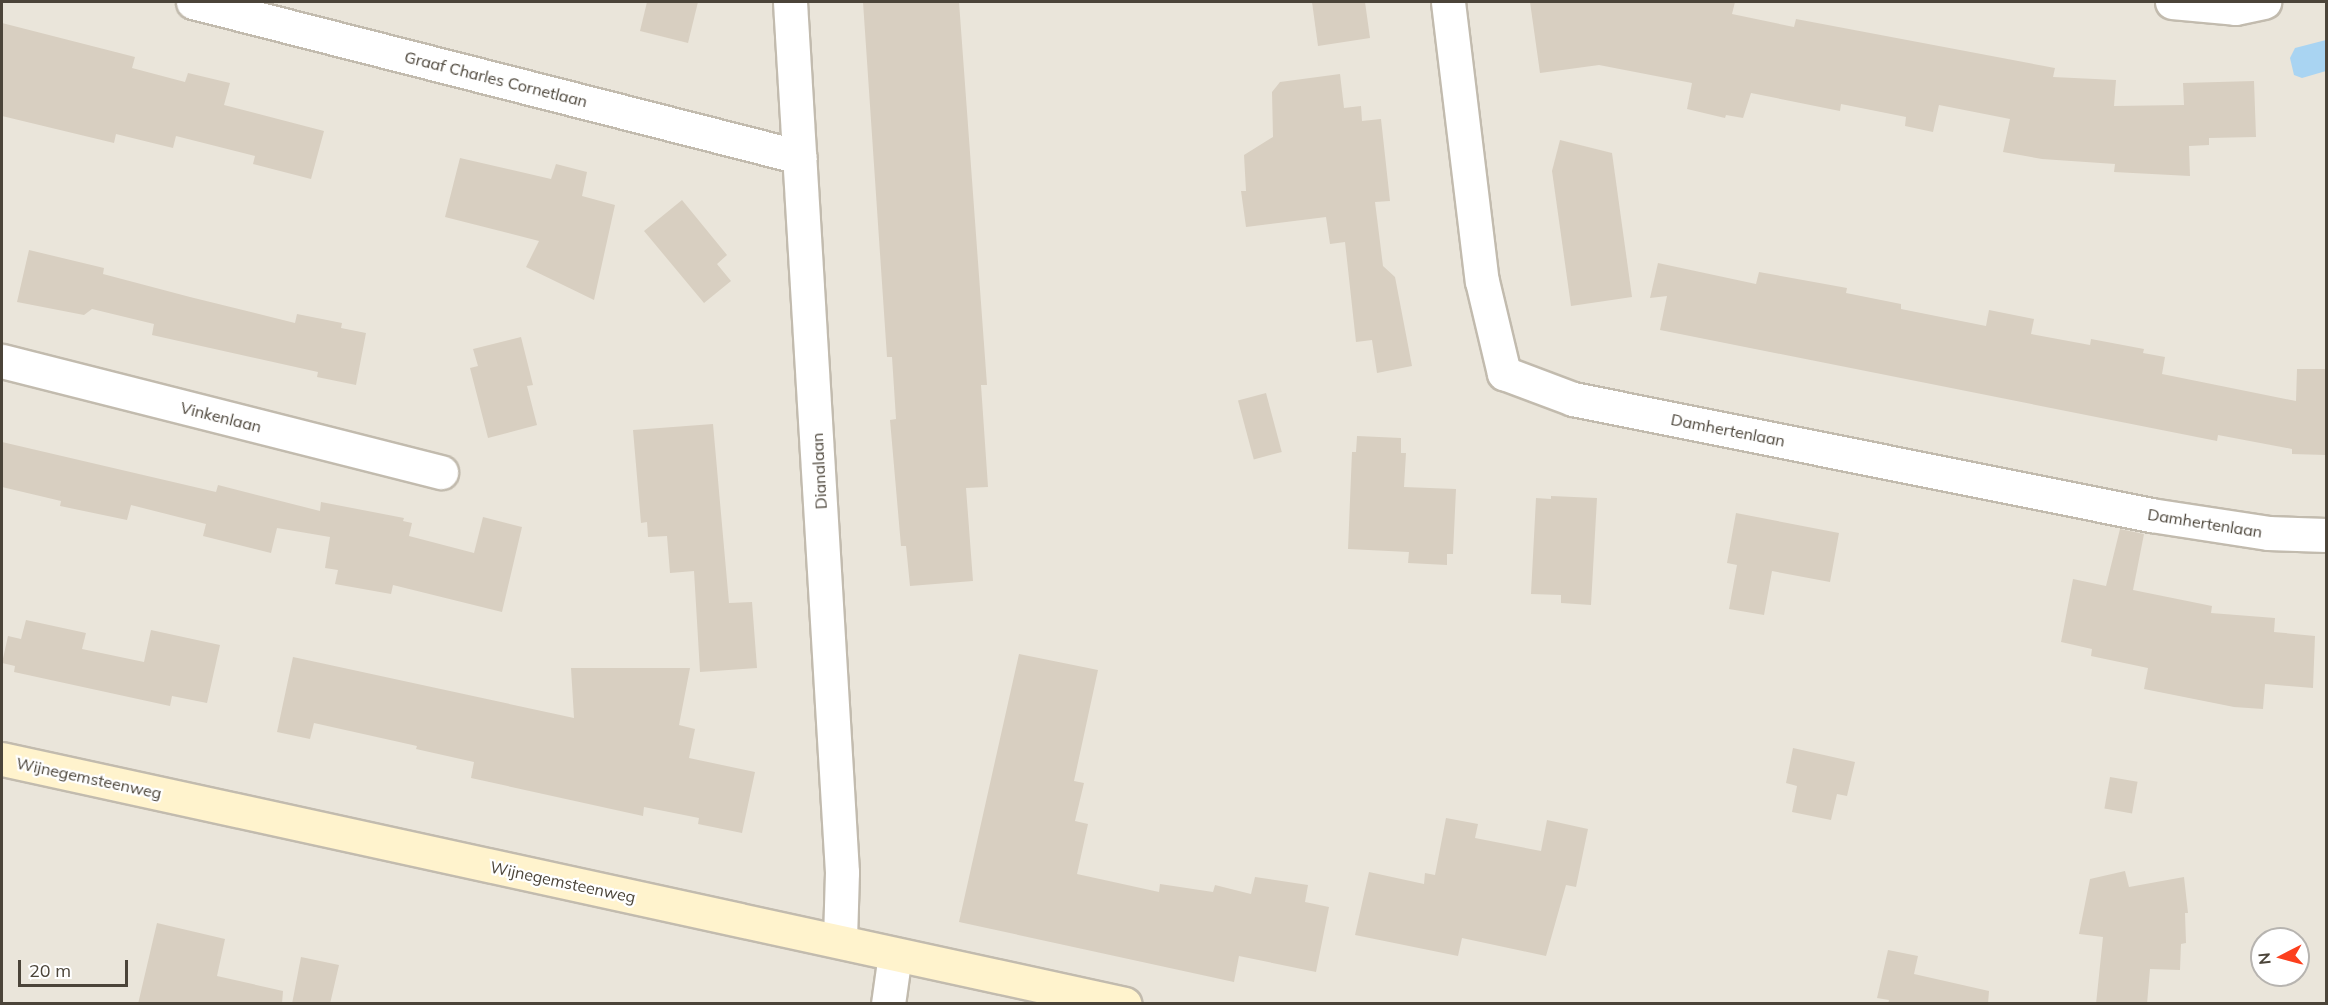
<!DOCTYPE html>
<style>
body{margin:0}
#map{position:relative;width:2328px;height:1005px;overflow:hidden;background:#f6f3ec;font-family:Mulish,sans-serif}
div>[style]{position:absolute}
.residential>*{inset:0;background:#eae5da}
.water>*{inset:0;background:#a9d4f2}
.building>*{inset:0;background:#d8cfc1;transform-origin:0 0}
.roads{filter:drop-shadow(2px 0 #c2bbae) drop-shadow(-2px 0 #c2bbae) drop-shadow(0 2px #c2bbae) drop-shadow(0 -2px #c2bbae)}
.street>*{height:33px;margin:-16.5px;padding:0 16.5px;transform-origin:16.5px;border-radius:16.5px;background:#fff}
.secondary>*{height:33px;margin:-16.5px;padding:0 16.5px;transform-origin:16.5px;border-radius:16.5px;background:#fff3cd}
span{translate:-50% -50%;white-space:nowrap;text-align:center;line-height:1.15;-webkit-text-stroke:4.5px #fff;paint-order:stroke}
.street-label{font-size:16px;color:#4b4439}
.frame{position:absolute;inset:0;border:3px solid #4b4439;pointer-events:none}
.north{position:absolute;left:2250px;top:927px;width:60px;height:60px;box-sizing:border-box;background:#fff;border:2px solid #b7b4b0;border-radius:50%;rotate:264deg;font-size:16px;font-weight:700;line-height:24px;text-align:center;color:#4b4439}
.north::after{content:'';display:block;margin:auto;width:21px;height:27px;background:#fc3f1d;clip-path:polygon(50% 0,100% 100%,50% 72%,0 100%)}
.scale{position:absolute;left:18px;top:960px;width:110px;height:27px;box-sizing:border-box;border:3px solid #4b4439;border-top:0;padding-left:8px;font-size:18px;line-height:21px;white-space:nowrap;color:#4b4439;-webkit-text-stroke:4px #fff;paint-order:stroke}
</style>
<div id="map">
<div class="residential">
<div style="clip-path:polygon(evenodd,2px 2px,2326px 2px,2326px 1003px,2px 1004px,2px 2px,2262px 939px,2298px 939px,2298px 975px,2262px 975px,2262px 939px)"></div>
</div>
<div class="water">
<div style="clip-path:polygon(2326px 40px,2326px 71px,2302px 78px,2294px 75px,2290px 58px,2295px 48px)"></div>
</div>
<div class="building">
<div style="clip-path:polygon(647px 2px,698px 2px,688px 43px,640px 31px)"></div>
<div style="clip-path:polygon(863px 2px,959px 2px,987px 385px,981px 385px,988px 487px,966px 488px,973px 581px,910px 586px,906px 546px,901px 546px,890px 420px,896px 419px,892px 357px,887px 357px)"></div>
<div style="clip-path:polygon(1312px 2px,1365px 2px,1370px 38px,1318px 46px)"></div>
<div style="clip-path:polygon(1530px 2px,1735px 2px,1732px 14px,1794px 27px,1796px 19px,2055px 68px,2053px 77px,2116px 80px,2114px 106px,2184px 105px,2183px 83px,2254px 81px,2256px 137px,2209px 138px,2209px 145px,2189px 146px,2190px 176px,2114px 172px,2115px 164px,2042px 159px,2003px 152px,2010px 119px,1939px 105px,1933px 132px,1905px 126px,1906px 117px,1841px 104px,1840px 111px,1751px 93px,1743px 118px,1726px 115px,1725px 118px,1687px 109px,1692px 83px,1599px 65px,1540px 73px)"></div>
<div style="clip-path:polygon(2px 23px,135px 57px,132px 68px,185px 82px,188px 73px,230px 83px,224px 105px,324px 131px,311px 179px,253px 164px,255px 156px,176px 136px,173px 148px,116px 134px,114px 143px,2px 116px)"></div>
<div style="clip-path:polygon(1340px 74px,1344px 108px,1361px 106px,1362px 121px,1381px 119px,1390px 201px,1375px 202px,1383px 266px,1395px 277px,1412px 366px,1377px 373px,1372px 340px,1356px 342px,1345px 242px,1330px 244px,1326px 217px,1246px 227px,1241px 191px,1246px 191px,1244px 155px,1273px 137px,1272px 92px,1280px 82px)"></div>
<div style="clip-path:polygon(1560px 140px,1612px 153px,1632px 297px,1571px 306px,1552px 171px)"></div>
<div style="clip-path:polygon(460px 158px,551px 179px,556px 164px,587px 172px,582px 196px,615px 205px,594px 300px,526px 267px,539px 241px,445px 217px)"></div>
<div style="clip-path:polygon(682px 200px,727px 255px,717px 264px,731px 281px,704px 303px,644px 231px)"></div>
<div style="clip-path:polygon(29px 250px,104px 268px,103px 274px,190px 297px,295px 323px,297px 314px,342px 323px,341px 328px,366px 333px,356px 385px,317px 377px,318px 372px,152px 335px,154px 324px,92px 309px,84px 315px,17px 302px)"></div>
<div style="clip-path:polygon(1658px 263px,1756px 284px,1759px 272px,1847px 288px,1846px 293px,1901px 304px,1901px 309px,1986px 326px,1989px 310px,2034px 319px,2031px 334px,2090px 345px,2091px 339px,2144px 349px,2143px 353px,2165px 357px,2162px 374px,2296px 401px,2297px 369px,2326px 369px,2326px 455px,2292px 454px,2292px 449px,2218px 435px,2217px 441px,1660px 330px,1667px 296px,1650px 298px)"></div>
<div style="clip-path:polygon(521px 337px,533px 385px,527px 386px,537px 425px,488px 438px,470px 368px,478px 366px,473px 349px)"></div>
<div style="left:1266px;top:393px;width:61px;height:29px;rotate:75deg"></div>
<div style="clip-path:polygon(713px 424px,729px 603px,752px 602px,757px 668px,700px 672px,694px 571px,670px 573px,667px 536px,648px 537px,647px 522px,641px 523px,633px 430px)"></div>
<div style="clip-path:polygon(1357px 436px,1401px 438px,1401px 453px,1406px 453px,1404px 487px,1456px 489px,1453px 554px,1447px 554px,1447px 565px,1408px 563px,1409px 552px,1348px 549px,1352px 452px,1356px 452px)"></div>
<div style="clip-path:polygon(2px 442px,216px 492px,218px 485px,320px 511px,321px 502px,404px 518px,403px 521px,412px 523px,409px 536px,474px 553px,483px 517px,522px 527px,502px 612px,393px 585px,391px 594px,335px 584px,338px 570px,325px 568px,330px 537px,277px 528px,271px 553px,203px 536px,206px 524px,131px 505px,127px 520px,60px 506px,61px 501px,2px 487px)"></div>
<div style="clip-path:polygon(1551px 496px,1597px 498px,1591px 605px,1561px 603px,1561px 595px,1531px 594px,1536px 498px,1551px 499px)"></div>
<div style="clip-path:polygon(1736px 513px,1839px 533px,1830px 582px,1772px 571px,1764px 615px,1729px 609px,1737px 565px,1727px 563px)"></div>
<div style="clip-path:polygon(2120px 529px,2144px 534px,2133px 590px,2212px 606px,2211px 613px,2275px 618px,2274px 632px,2315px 636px,2313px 688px,2265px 684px,2263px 709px,2234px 707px,2144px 689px,2148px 668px,2091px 656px,2092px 649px,2061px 642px,2073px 579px,2106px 586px)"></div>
<div style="clip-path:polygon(26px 620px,86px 633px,82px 649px,144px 662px,151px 630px,220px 645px,207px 703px,172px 696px,170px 706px,14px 672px,15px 666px,2px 663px,8px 636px,21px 639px)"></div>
<div style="clip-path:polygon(1019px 654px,1098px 670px,1074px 781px,1084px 783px,1075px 821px,1088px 824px,1077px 874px,1159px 892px,1160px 884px,1213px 892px,1215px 885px,1251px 894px,1255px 877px,1308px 885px,1305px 902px,1329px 907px,1316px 972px,1239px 956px,1234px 982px,959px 922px)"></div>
<div style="clip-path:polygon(293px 657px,574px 718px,571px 668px,690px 668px,679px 725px,695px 729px,689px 758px,755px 772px,742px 833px,698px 824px,699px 818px,644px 807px,643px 816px,471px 778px,474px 762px,416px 749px,417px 746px,314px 723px,310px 739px,277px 732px)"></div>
<div style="clip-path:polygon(1793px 748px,1855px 762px,1847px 796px,1837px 794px,1831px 820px,1792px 812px,1797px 786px,1786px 783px)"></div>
<div style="left:2110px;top:777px;width:28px;height:32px;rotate:10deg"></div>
<div style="clip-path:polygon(1446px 818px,1478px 824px,1475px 838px,1541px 851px,1547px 820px,1588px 829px,1576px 887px,1566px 885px,1546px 956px,1462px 938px,1458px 956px,1355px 935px,1369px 872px,1424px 884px,1425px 873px,1435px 875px)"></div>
<div style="clip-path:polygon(2125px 871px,2129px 887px,2184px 877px,2188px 913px,2185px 913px,2186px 943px,2181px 944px,2180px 970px,2150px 969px,2147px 1004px,2096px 1004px,2103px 937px,2079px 934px,2090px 879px)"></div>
<div style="clip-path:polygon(157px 923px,225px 939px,217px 976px,283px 991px,282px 1004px,138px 1004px)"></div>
<div style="clip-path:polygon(1888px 950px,1918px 956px,1914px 974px,1989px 991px,1988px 1004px,1888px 1004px,1889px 1000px,1877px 998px)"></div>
<div style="clip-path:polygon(301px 957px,339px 965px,330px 1004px,292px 1004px)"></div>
</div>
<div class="roads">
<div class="street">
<div style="left:193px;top:2px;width:626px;rotate:14.32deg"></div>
<div style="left:790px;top:2px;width:872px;rotate:86.58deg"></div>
<div style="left:842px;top:872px;width:69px;rotate:91.7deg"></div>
<div style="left:1448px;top:2px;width:281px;rotate:83.1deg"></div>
<div style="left:1482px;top:281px;width:95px;rotate:76.6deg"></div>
<div style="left:1504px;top:373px;width:74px;rotate:20.6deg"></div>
<div style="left:1573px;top:399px;width:590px;rotate:11.35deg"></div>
<div style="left:2151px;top:515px;width:118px;rotate:8.7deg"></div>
<div style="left:2268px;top:533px;width:58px;rotate:2deg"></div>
<div style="left:2172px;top:2px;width:63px;rotate:5.4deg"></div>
<div style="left:2235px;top:8px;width:30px;rotate:-12deg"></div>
<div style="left:2px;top:361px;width:453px;rotate:14.2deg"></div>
<div style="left:888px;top:1004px;width:50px;rotate:-82deg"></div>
</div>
<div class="secondary">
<div style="left:2px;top:759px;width:1149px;rotate:12.31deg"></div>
</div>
</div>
<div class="street-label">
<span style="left:496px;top:79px;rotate:14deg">Graaf Charles Cornetlaan</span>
<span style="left:221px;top:417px;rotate:14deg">Vinkenlaan</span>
<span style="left:1728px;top:430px;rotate:11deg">Damhertenlaan</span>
<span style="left:819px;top:471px;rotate:-93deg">Dianalaan</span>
<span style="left:2205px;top:523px;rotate:9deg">Damhertenlaan</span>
<span style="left:89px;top:778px;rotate:12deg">Wijnegemsteenweg</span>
<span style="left:563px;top:882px;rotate:12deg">Wijnegemsteenweg</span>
</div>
<div class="frame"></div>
<div class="north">N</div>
<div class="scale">20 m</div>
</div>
